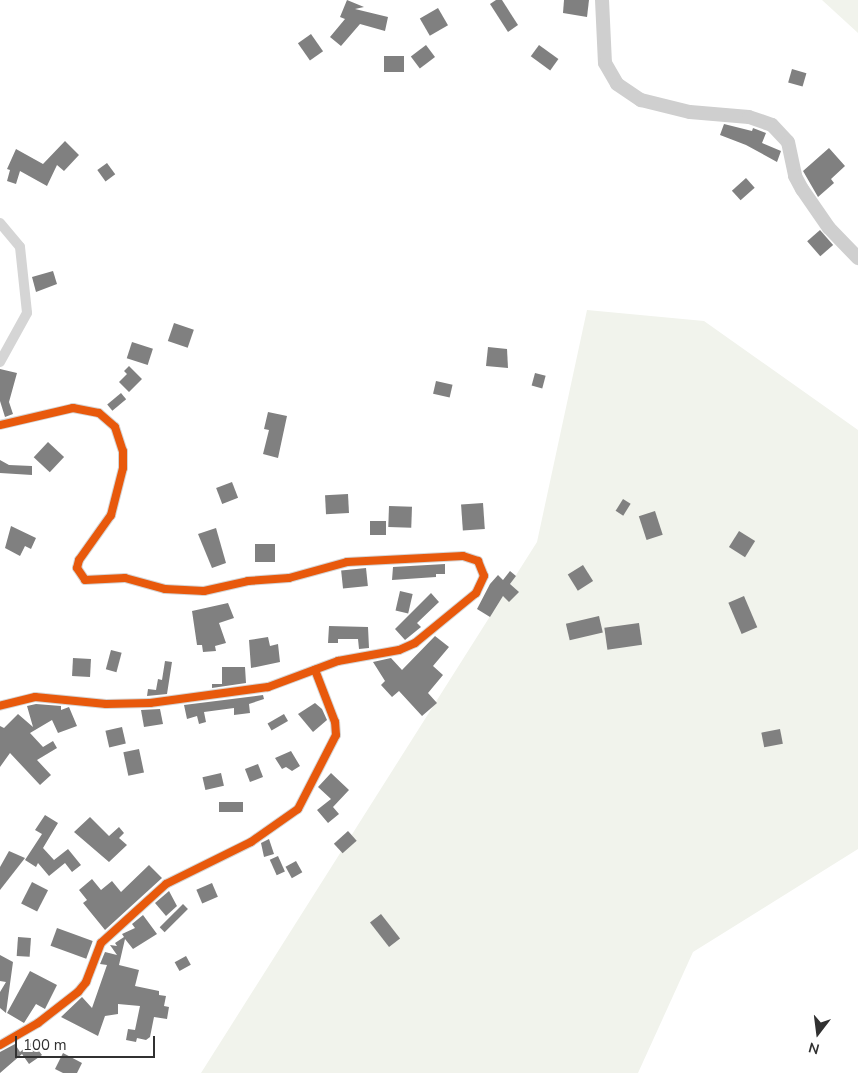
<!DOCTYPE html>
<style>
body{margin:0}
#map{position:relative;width:858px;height:1073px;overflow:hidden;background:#fff;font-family:"Nunito Sans",sans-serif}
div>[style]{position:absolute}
.green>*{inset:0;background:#f1f3ec}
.building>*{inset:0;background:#808080;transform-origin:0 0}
.street>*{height:10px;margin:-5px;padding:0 5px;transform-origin:5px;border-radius:5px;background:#d5d5d5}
.secondary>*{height:14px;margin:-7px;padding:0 7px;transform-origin:7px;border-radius:7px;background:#cfcfcf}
.cycleway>*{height:8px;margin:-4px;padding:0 4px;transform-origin:4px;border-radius:4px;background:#e8590c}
span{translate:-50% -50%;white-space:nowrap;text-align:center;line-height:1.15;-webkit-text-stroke:5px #fff;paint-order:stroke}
.north{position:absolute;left:793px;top:1008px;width:50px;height:50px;-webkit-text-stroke:4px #fff;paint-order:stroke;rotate:195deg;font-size:14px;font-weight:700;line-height:20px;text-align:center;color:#313131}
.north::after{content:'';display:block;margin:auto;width:18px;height:22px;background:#313131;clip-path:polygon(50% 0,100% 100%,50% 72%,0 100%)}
.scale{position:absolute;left:15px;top:1036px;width:140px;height:22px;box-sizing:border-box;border:2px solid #313131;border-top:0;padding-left:6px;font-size:15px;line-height:18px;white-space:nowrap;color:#313131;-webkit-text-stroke:4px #fff;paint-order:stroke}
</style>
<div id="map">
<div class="green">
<div style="clip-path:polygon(822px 0,858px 0,858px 33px)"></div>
<div style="clip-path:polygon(587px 310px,704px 321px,858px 430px,858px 849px,693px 952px,638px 1073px,201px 1073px,537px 542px)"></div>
</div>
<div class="building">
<div style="clip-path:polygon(347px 0,364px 7px,355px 9px,388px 17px,385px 31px,360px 24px,341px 46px,330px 37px,345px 19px,340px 17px)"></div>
<div style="clip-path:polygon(496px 0,502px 0,518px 25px,508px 32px,490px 4px)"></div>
<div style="clip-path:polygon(564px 0,589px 0,587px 17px,563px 13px)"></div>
<div style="left:438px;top:8px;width:20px;height:21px;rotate:60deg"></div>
<div style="left:311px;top:34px;width:21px;height:16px;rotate:55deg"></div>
<div style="left:426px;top:45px;width:15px;height:19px;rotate:53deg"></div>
<div style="left:539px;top:45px;width:24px;height:14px;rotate:36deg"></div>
<div style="left:404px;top:56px;width:16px;height:20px;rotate:90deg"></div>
<div style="left:792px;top:69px;width:15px;height:14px;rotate:16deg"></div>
<div style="clip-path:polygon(724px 124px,752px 131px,753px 128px,766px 133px,762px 143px,781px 151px,777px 162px,746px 145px,720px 135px)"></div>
<div style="clip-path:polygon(65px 141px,79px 155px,64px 171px,57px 165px,47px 186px,20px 171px,16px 184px,7px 181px,10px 170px,7px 169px,16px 149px,43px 164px)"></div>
<div style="clip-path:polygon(829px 148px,845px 166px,831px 179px,834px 183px,818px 197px,803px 171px)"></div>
<div style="left:107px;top:163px;width:14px;height:12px;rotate:54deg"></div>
<div style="left:746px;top:178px;width:13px;height:19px;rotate:48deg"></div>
<div style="left:820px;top:230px;width:20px;height:17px;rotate:49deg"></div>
<div style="clip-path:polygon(53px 271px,57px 284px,36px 292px,32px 277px)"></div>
<div style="left:174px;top:323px;width:21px;height:19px;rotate:19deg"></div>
<div style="left:132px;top:342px;width:22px;height:17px;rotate:18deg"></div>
<div style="clip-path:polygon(488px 347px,507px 349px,508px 368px,486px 366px)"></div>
<div style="clip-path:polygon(129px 366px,142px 379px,129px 392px,119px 382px,127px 374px,124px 371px)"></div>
<div style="clip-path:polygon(0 369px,17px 373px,9px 402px,13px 414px,5px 417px,0 401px)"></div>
<div style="left:535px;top:373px;width:11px;height:13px;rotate:15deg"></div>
<div style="left:436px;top:381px;width:17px;height:13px;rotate:13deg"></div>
<div style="left:121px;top:393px;width:8px;height:18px;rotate:50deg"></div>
<div style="clip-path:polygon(268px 412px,287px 416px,278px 458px,263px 454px,269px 430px,264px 429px)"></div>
<div style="left:48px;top:442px;width:22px;height:21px;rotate:43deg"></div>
<div style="clip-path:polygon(0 460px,9px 465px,32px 466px,32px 475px,0 473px)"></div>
<div style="left:232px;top:482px;width:17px;height:17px;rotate:69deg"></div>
<div style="left:348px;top:494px;width:19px;height:23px;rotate:87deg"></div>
<div style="left:623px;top:499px;width:9px;height:14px;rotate:32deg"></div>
<div style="left:483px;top:503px;width:26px;height:22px;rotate:86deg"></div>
<div style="left:389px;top:506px;width:23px;height:21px;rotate:2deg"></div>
<div style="left:655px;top:511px;width:25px;height:17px;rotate:72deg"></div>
<div style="left:370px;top:521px;width:16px;height:14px"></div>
<div style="clip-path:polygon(11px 526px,36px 538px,31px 549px,25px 546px,20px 556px,5px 548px)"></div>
<div style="clip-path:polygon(216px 528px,226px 563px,212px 568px,198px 534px)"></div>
<div style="left:739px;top:531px;width:19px;height:19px;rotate:32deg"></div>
<div style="left:255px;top:544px;width:20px;height:18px"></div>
<div style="clip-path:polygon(445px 564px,445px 574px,436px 574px,436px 577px,392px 580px,393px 567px)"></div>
<div style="left:583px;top:565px;width:19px;height:18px;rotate:58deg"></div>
<div style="left:366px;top:568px;width:18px;height:25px;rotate:84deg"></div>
<div style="clip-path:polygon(510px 571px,516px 576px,510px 584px,519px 592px,509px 602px,503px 596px,490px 617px,477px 609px,490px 584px,498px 575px,503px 580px)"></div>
<div style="left:400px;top:591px;width:13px;height:20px;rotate:13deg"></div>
<div style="clip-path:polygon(431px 593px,439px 602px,417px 623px,421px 627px,405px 640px,395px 629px)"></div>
<div style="left:744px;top:596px;width:34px;height:17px;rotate:67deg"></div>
<div style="clip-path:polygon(228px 603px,234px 618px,219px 623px,226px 643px,215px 646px,216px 651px,203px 652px,202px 645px,197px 645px,192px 611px)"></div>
<div style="left:599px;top:616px;width:17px;height:34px;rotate:77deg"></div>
<div style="left:639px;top:623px;width:22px;height:35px;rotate:82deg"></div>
<div style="clip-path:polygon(329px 626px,368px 627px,369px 648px,359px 649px,358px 639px,338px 639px,338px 643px,328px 643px)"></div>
<div style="clip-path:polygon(435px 636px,449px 647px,433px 666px,443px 675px,428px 693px,437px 703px,422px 716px,399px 691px,392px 697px,381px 685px,385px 681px,373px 662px,391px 658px,402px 670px)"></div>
<div style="clip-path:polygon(268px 637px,270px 646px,278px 644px,280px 662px,251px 668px,249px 640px)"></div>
<div style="left:111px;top:650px;width:11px;height:20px;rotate:15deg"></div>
<div style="left:73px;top:658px;width:18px;height:18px;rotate:3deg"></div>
<div style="clip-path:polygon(165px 661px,172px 662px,167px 694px,147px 696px,148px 689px,156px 690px,158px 679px,162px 680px)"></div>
<div style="clip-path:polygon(222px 667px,245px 667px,246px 683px,212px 688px,212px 684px,222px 684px)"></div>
<div style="clip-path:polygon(263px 695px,264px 699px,249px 704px,250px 713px,234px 715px,234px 708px,204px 712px,206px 722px,199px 724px,197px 716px,187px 719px,184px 705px)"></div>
<div style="clip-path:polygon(315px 703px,322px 709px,327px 720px,313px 732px,298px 714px)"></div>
<div style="clip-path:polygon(36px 704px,61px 706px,61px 710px,69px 707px,77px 726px,58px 733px,52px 720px,30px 733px,43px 747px,53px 741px,57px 748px,37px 760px,51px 775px,40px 785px,10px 753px,0 767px,0 726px,4px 728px,18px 714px,33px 727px,27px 706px)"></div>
<div style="clip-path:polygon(160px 709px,163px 724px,144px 727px,141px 710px)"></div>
<div style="left:284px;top:714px;width:8px;height:19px;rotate:60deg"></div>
<div style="left:122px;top:727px;width:17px;height:17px;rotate:77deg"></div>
<div style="left:780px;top:729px;width:15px;height:19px;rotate:79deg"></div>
<div style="left:139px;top:749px;width:24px;height:16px;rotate:78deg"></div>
<div style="clip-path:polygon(291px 751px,300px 766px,292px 771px,286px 767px,282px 769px,275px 758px)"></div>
<div style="left:258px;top:764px;width:14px;height:14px;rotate:69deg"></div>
<div style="left:221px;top:773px;width:13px;height:19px;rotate:77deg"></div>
<div style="clip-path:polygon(331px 773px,349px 790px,333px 807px,339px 814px,328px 823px,317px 810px,331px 799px,318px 787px)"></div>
<div style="left:243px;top:802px;width:10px;height:24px;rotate:90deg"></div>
<div style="clip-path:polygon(45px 815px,58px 823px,43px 848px,54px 860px,68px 849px,81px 865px,72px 872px,65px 863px,49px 876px,38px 863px,36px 867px,25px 860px,42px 834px,35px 830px)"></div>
<div style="clip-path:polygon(90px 817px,109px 836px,119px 827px,124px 833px,119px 838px,127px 845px,109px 862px,74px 832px)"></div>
<div style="left:348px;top:831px;width:13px;height:19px;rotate:48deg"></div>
<div style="clip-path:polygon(269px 839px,274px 854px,264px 857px,261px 843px)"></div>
<div style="clip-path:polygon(9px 851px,25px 858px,0 890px,0 867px)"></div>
<div style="left:278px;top:856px;width:17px;height:9px;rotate:66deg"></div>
<div style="left:296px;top:861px;width:13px;height:12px;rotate:61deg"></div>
<div style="clip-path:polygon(149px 865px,162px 878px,105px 930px,83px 903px,87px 900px,79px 890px,92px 879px,101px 890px,112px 881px,121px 892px)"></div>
<div style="left:32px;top:882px;width:18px;height:24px;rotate:27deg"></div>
<div style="left:212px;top:883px;width:15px;height:17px;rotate:67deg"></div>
<div style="clip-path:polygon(169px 891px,177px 906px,166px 916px,155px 903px)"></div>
<div style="left:183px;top:904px;width:7px;height:33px;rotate:45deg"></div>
<div style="left:381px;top:914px;width:31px;height:14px;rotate:52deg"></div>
<div style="clip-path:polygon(143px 915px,157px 934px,133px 949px,125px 939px,119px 965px,139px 970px,135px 986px,159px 991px,159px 995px,166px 996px,164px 1006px,169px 1007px,167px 1019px,154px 1017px,150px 1037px,146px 1040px,137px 1038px,136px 1042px,126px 1040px,128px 1029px,135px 1030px,140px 1006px,118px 1004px,118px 1014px,105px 1016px,98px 1036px,61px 1017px,82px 997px,92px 1008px,107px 965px,100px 964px,105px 952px,117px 955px,110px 945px,117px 946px,115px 943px,124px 937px,122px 934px,135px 928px,132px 924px)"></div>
<div style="left:57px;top:928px;width:38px;height:19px;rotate:20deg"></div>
<div style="left:18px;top:937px;width:13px;height:19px;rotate:4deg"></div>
<div style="clip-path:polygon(0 955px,13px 962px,6px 1013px,0 1008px,0 992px,6px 982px,0 981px)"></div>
<div style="left:186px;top:956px;width:10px;height:13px;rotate:61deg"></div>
<div style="clip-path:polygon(30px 971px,57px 985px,45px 1009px,36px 1004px,24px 1023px,7px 1013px)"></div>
<div style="clip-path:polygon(32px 1042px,42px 1055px,29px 1064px,22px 1054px,0 1073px,0 1052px,15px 1044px,20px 1052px)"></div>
<div style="clip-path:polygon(63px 1053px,82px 1063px,77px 1073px,63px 1073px,55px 1069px)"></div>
</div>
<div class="street">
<div style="left:0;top:223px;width:31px;rotate:50deg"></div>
<div style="left:20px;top:247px;width:66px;rotate:83.9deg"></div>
<div style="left:27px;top:313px;width:56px;rotate:118.9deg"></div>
<div style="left:0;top:425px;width:75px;rotate:-13.1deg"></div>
<div style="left:73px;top:408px;width:26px;rotate:11deg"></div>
<div style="left:99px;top:413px;width:21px;rotate:41deg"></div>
<div style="left:115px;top:427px;width:25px;rotate:72deg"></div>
<div style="left:123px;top:451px;width:17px;rotate:90deg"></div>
<div style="left:123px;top:468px;width:49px;rotate:104.3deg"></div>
<div style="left:111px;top:515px;width:55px;rotate:125.4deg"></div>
<div style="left:79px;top:560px;width:8px;rotate:104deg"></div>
<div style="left:77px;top:568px;width:14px;rotate:56deg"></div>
<div style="left:85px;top:580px;width:40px;rotate:-2.9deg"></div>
<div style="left:125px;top:578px;width:41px;rotate:15.4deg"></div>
<div style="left:165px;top:589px;width:39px;rotate:3deg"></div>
<div style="left:204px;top:591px;width:45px;rotate:-12.8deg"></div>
<div style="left:248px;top:581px;width:41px;rotate:-4.2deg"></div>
<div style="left:289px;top:578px;width:60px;rotate:-15.4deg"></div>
<div style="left:347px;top:562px;width:116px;rotate:-3deg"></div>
<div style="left:463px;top:556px;width:16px;rotate:18deg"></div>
<div style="left:478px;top:561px;width:16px;rotate:68deg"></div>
<div style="left:484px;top:576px;width:19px;rotate:115deg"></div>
<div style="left:476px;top:593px;width:79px;rotate:140.7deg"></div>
<div style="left:415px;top:643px;width:17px;rotate:156deg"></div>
<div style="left:399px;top:650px;width:62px;rotate:169.8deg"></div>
<div style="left:338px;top:661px;width:75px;rotate:159.6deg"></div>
<div style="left:268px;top:687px;width:119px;rotate:172.3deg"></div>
<div style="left:150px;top:703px;width:44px;rotate:178.7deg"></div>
<div style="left:106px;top:704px;width:71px;rotate:-174.4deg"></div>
<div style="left:35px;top:697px;width:36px;rotate:166deg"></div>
<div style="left:0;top:1045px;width:44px;rotate:-30.1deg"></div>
<div style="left:38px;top:1023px;width:51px;rotate:-37.8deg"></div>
<div style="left:78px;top:992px;width:13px;rotate:-51deg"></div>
<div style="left:86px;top:982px;width:42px;rotate:-69deg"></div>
<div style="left:101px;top:943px;width:88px;rotate:-42.2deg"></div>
<div style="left:166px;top:884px;width:95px;rotate:-26.3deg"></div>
<div style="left:251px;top:842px;width:57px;rotate:-35.1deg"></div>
<div style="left:298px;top:809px;width:83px;rotate:-62.8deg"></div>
<div style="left:336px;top:735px;width:13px;rotate:-94deg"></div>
<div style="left:335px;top:722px;width:56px;rotate:-111deg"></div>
</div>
<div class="secondary">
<div style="left:602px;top:0;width:63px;rotate:87.3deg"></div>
<div style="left:605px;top:63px;width:24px;rotate:60deg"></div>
<div style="left:617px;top:84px;width:29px;rotate:34deg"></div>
<div style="left:641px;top:100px;width:50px;rotate:13.8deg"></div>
<div style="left:690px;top:112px;width:59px;rotate:4.8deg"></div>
<div style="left:749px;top:117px;width:24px;rotate:19deg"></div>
<div style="left:772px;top:125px;width:23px;rotate:47deg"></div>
<div style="left:788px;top:142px;width:35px;rotate:78deg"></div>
<div style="left:795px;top:176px;width:15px;rotate:62deg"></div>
<div style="left:802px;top:189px;width:47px;rotate:55.3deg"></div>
<div style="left:829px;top:228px;width:42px;rotate:46deg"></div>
</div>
<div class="cycleway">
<div style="left:0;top:425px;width:75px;rotate:-13.1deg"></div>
<div style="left:73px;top:408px;width:26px;rotate:11deg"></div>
<div style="left:99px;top:413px;width:21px;rotate:41deg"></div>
<div style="left:115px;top:427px;width:25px;rotate:72deg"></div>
<div style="left:123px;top:451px;width:17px;rotate:90deg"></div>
<div style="left:123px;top:468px;width:49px;rotate:104.3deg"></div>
<div style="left:111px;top:515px;width:55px;rotate:125.4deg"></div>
<div style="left:79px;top:560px;width:8px;rotate:104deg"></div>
<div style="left:77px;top:568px;width:14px;rotate:56deg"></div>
<div style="left:85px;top:580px;width:40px;rotate:-2.9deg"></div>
<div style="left:125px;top:578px;width:41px;rotate:15.4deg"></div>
<div style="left:165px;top:589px;width:39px;rotate:3deg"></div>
<div style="left:204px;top:591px;width:45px;rotate:-12.8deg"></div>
<div style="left:248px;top:581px;width:41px;rotate:-4.2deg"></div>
<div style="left:289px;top:578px;width:60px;rotate:-15.4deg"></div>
<div style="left:347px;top:562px;width:116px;rotate:-3deg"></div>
<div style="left:463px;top:556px;width:16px;rotate:18deg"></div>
<div style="left:478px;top:561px;width:16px;rotate:68deg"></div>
<div style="left:484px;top:576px;width:19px;rotate:115deg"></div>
<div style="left:476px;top:593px;width:79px;rotate:140.7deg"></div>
<div style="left:415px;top:643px;width:17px;rotate:156deg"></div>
<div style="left:399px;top:650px;width:62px;rotate:169.8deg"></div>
<div style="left:338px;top:661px;width:75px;rotate:159.6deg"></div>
<div style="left:268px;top:687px;width:119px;rotate:172.3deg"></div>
<div style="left:150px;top:703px;width:44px;rotate:178.7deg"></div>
<div style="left:106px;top:704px;width:71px;rotate:-174.4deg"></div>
<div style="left:35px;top:697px;width:36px;rotate:166deg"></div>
<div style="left:0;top:1045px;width:44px;rotate:-30.1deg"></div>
<div style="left:38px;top:1023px;width:51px;rotate:-37.8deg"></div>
<div style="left:78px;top:992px;width:13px;rotate:-51deg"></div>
<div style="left:86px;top:982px;width:42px;rotate:-69deg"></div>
<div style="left:101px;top:943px;width:88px;rotate:-42.2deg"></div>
<div style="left:166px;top:884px;width:95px;rotate:-26.3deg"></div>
<div style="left:251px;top:842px;width:57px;rotate:-35.1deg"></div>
<div style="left:298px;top:809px;width:83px;rotate:-62.8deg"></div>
<div style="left:336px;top:735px;width:13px;rotate:-94deg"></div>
<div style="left:335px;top:722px;width:56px;rotate:-111deg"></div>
</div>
<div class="north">N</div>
<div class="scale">100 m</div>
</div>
